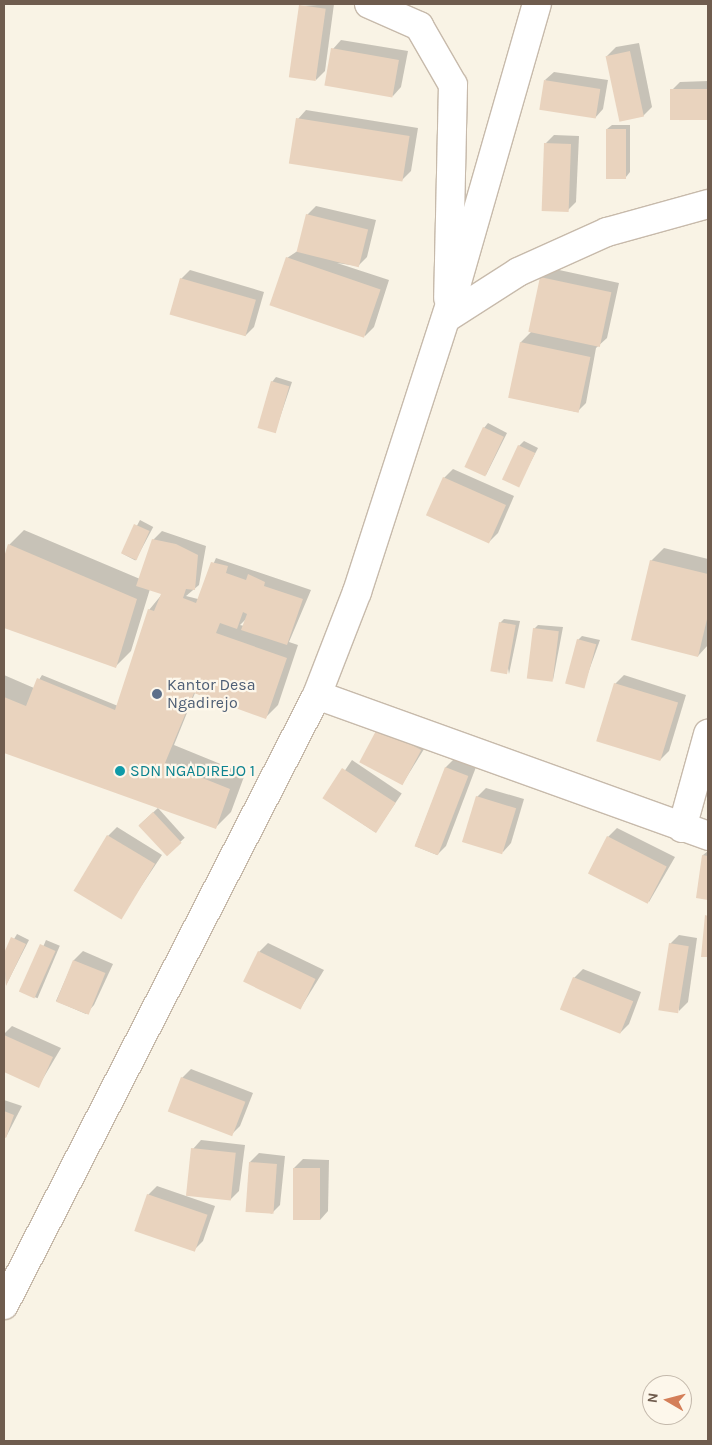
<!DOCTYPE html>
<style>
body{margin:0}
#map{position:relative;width:712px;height:1445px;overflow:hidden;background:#f9f3e5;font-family:Karla,sans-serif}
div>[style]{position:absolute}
.shadow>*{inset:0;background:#0003;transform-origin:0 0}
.building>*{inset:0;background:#e9d3be;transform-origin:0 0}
.roads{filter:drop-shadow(1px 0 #c7baab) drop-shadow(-1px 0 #c7baab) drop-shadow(0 1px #c7baab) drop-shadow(0 -1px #c7baab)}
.street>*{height:28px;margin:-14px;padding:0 14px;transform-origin:14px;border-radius:14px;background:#fff}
.secondary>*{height:28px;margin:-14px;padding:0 14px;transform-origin:14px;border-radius:14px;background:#fff}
.dots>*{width:14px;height:14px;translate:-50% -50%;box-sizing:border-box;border:2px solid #fdf7eb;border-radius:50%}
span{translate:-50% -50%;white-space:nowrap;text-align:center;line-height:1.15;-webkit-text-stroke:4.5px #fdf7eb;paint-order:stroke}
.service-label{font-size:16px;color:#4e5e75}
.left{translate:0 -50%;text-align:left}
.culture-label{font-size:16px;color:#0d838f}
.frame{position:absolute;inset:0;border:5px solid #6f5c4e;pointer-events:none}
.north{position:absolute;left:642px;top:1375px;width:50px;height:50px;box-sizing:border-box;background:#fdf7eb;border:1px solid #c4b9ac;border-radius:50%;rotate:278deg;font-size:14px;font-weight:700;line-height:20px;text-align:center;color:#6f5c4e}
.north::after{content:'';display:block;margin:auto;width:18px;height:22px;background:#d47f59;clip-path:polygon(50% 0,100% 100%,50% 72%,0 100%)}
</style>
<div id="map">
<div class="shadow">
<div style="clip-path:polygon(334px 4px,325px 71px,316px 80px,301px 6px)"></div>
<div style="clip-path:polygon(341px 40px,408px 51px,401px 87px,393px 96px,333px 49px)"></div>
<div style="clip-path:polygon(639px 43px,652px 107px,643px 116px,607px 56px,616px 47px)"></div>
<div style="clip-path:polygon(554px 72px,608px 80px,603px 109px,595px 118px,545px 80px)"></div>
<div style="clip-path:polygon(708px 81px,708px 118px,673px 120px,671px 91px,680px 82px)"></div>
<div style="clip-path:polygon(306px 110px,418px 128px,411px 171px,402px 180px,298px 119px)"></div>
<div style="clip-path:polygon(612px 125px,630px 125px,630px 172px,626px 177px,607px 129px)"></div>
<div style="clip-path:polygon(554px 135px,579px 136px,576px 202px,567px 211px,545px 144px)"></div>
<div style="clip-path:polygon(316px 206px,376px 220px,367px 257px,358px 266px,337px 263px,389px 280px,374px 327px,365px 336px,287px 258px,299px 250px,307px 215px)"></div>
<div style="clip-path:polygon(550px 268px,619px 283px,607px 338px,596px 348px,586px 403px,577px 412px,509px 397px,521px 342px,531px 332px,541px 277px)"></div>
<div style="clip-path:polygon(190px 270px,264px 292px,254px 327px,245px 336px,181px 279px)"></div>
<div style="clip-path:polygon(276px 377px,292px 382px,275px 432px,272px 382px)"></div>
<div style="clip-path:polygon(488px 423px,507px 433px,486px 475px,484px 428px)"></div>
<div style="clip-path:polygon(524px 441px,538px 448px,518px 486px,519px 446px)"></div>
<div style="clip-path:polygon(453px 469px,514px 496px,498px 533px,489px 542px,444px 478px)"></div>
<div style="left:140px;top:520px;width:15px;height:38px;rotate:28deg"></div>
<div style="clip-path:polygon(evenodd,24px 530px,140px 579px,153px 540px,162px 531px,206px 546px,199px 585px,186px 596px,198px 599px,216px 558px,311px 590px,289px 642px,298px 645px,278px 705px,266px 717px,195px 693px,174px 745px,245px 774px,231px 812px,216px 827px,4px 752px,4px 675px,34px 688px,42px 675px,118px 706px,149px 610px,163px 593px,150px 589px,131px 651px,116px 666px,4px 627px,4px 561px,9px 545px,24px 530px,247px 618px,244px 626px,240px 625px,247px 618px)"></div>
<div style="clip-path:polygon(664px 548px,708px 559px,708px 645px,698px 656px,651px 561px)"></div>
<div style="clip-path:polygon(504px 619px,520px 621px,509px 674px,500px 623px)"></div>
<div style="clip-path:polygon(538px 625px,563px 627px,553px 680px,534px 629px)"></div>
<div style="clip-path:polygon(582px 636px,600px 640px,583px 687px,578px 640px)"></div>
<div style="clip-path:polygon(624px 675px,686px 695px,669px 751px,660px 760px,615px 684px)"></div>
<div style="clip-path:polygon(388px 719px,429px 741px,403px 783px)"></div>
<div style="clip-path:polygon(455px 758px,476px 767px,446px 846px,437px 855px,415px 846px,446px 767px)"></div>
<div style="left:352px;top:760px;width:60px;height:47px;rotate:34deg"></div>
<div style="clip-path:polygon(486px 788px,524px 799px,511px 843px,503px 852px,477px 797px)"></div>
<div style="left:158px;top:808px;width:40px;height:25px;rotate:48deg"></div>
<div style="clip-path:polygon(117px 827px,162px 855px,120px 918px,108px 836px)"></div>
<div style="clip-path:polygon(617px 828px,675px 857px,649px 902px,608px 837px)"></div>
<div style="clip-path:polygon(708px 851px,708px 898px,697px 897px,703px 855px)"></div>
<div style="clip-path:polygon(17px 934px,29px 940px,6px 985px,4px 956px)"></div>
<div style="clip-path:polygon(679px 935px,697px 938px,688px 1002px,679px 1011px,670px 944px)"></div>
<div style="left:46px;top:940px;width:15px;height:57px;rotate:23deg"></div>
<div style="clip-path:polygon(268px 943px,324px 970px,300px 1009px,259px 952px)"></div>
<div style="clip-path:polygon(83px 951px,113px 964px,94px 1005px,86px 1014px,56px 1001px,74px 960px)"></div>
<div style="clip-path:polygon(583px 969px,641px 992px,629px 1024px,620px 1033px,574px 978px)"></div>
<div style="clip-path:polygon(12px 1026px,61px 1048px,38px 1087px,4px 1070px,4px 1034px)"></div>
<div style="clip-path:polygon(191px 1069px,253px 1093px,240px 1126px,231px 1135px,182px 1078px)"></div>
<div style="clip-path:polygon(4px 1100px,22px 1106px,6px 1137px,4px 1136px)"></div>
<div style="clip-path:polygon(201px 1140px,245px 1145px,239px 1191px,230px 1200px,193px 1149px)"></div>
<div style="clip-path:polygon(259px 1153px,285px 1156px,280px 1205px,271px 1214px,250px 1162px)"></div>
<div style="clip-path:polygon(303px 1159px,329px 1160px,328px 1211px,320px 1220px,294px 1168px)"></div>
<div style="clip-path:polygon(157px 1186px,215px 1206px,203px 1241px,194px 1250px,148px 1195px)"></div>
</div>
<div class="building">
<div style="left:299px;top:5px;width:27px;height:73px;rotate:8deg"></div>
<div style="left:331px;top:48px;width:69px;height:38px;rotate:10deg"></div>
<div style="left:630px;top:51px;width:67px;height:25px;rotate:78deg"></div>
<div style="left:544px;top:80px;width:57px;height:30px;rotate:9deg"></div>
<div style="left:708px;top:89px;width:31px;height:38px;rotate:90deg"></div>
<div style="left:296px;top:118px;width:115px;height:46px;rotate:9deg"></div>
<div style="left:606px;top:129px;width:20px;height:50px"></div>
<div style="left:544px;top:143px;width:27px;height:68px;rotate:2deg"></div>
<div style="left:306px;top:214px;width:64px;height:39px;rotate:14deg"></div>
<div style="left:286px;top:257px;width:100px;height:51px;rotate:19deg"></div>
<div style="left:540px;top:277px;width:73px;height:56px;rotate:12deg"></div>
<div style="left:180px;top:278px;width:79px;height:38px;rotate:16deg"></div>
<div style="left:520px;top:342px;width:72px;height:57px;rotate:12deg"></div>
<div style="left:271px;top:381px;width:19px;height:49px;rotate:16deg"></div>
<div style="left:483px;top:427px;width:23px;height:44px;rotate:25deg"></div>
<div style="left:518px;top:445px;width:19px;height:38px;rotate:25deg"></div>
<div style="left:443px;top:477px;width:69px;height:42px;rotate:24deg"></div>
<div style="left:134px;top:524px;width:17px;height:32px;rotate:24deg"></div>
<div style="clip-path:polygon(152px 539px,176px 544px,198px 555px,195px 590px,186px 589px,183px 598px,196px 603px,211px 562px,228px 566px,226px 573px,246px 580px,248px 574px,265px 582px,264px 586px,303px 599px,287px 645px,241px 630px,247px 614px,243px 612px,237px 629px,220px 623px,216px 633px,287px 658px,266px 719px,194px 693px,165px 763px,230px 789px,216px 829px,4px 753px,4px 697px,26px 706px,37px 678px,115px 710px,148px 609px,154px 611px,161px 594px,136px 586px)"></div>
<div style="clip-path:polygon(8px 544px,137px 599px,116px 668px,4px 628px,4px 557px)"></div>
<div style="clip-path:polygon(650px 560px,708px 574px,708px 615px,698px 657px,631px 640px)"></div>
<div style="left:499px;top:622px;width:17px;height:50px;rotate:10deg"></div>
<div style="left:533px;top:628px;width:26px;height:51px;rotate:7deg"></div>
<div style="left:577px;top:639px;width:20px;height:46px;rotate:15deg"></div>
<div style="left:614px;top:683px;width:67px;height:61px;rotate:17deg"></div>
<div style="left:378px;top:727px;width:49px;height:40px;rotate:28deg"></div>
<div style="left:445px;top:767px;width:25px;height:85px;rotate:21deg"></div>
<div style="left:342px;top:768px;width:64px;height:36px;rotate:33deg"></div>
<div style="left:476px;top:796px;width:42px;height:48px;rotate:17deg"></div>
<div style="left:153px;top:812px;width:42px;height:20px;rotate:47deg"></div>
<div style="left:107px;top:835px;width:56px;height:65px;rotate:31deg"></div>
<div style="left:607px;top:836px;width:67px;height:42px;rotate:27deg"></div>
<div style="clip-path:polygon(702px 855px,708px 856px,708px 900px,696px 898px)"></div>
<div style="clip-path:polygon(705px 915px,708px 916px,708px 957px,701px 957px)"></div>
<div style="clip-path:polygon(11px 937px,26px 944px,6px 986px,4px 953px)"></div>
<div style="left:669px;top:943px;width:20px;height:68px;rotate:9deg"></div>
<div style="left:40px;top:944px;width:17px;height:52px;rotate:24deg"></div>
<div style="left:258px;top:951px;width:64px;height:34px;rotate:26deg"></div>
<div style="left:73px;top:960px;width:35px;height:45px;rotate:22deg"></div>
<div style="left:573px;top:977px;width:65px;height:35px;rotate:22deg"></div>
<div style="clip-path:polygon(4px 1035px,53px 1057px,39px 1088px,4px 1072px)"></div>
<div style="left:181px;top:1077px;width:69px;height:37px;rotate:21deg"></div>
<div style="clip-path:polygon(4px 1111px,14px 1115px,6px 1138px,4px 1137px)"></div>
<div style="left:191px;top:1148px;width:45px;height:48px;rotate:6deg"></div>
<div style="left:249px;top:1162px;width:28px;height:50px;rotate:4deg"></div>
<div style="left:293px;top:1168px;width:27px;height:52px"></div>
<div style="left:147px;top:1194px;width:64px;height:39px;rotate:19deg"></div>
</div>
<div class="roads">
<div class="street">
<div style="left:369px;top:4px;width:55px;rotate:23.7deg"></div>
<div style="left:419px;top:26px;width:68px;rotate:60deg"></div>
<div style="left:453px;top:85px;width:213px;rotate:91.3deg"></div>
<div style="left:448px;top:317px;width:83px;rotate:-32.7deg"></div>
<div style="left:518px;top:272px;width:98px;rotate:-24.2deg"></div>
<div style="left:607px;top:232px;width:105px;rotate:-15.5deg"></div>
<div style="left:317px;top:695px;width:416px;rotate:19.8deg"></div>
<div style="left:682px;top:828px;width:98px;rotate:-74.5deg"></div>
<div style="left:4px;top:1305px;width:686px;rotate:-62.84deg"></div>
<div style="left:317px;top:695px;width:110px;rotate:-68.8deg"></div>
<div style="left:357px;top:592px;width:322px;rotate:-72.1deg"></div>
</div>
<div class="secondary">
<div style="left:456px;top:286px;width:293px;rotate:-74deg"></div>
</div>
</div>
<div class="dots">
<div style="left:157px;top:694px;background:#5c6f8a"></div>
<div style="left:120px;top:771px;background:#0f9aa8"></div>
</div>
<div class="service-label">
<span class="left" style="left:167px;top:694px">Kantor Desa<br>Ngadirejo</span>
</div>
<div class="culture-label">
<span class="left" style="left:130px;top:771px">SDN NGADIREJO 1</span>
</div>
<div class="frame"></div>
<div class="north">N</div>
</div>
